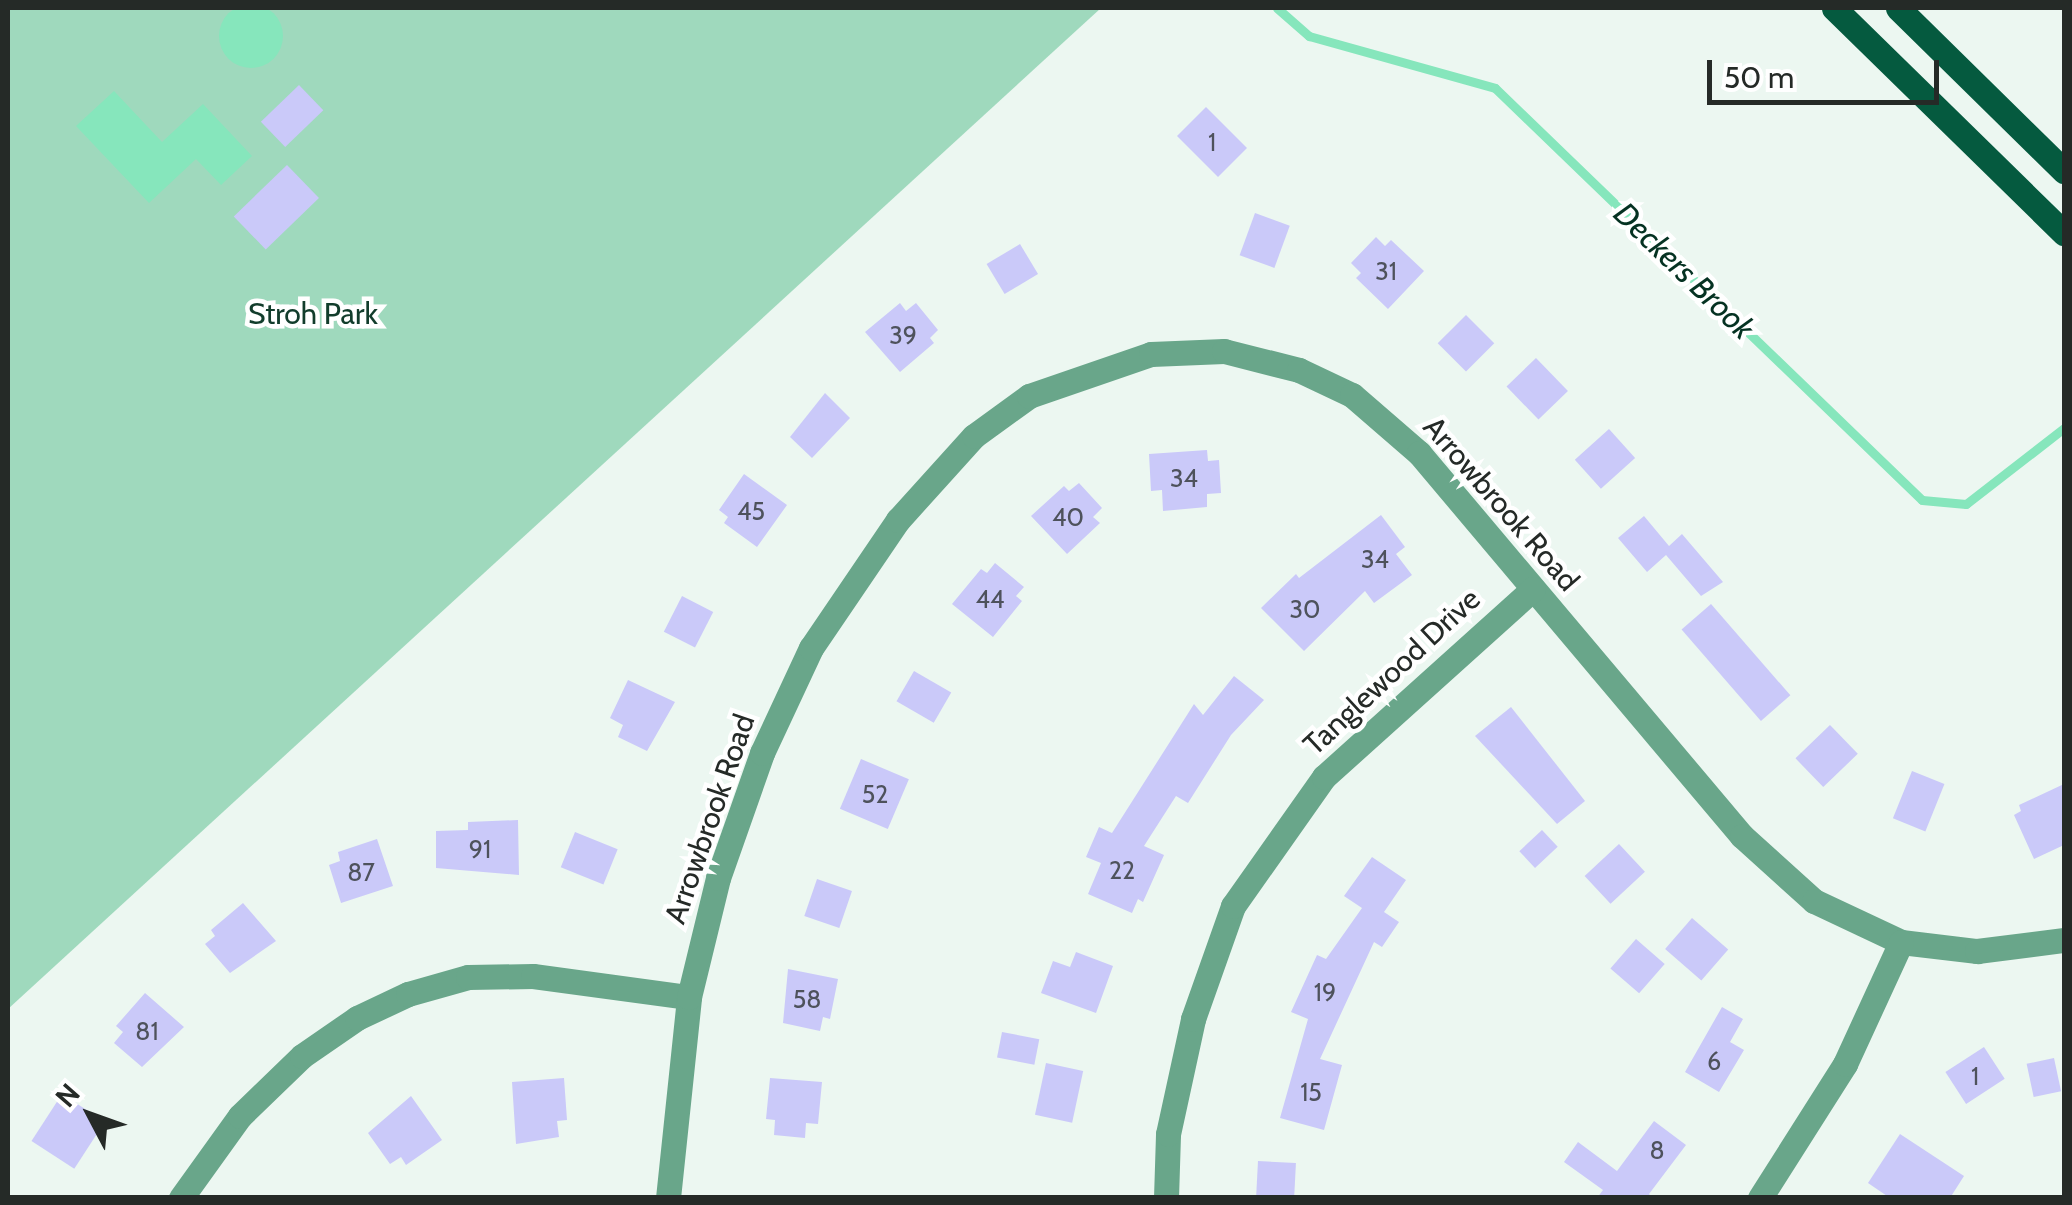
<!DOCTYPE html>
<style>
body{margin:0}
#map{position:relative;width:2072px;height:1205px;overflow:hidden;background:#ecf7f1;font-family:Cabin,sans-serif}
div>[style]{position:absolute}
.green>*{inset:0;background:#9fd9bd}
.water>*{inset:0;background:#86e6bc}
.round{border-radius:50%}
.stream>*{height:9px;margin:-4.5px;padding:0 4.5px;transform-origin:4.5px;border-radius:4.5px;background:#86e6bc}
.building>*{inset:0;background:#cac9f9;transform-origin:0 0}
.minor>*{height:25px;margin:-12.5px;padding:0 12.5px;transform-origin:12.5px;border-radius:12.5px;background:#69a68a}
.primary>*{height:25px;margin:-12.5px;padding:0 12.5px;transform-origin:12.5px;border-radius:12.5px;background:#055a3f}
span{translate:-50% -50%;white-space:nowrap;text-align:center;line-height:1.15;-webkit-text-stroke:9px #fff;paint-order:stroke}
.number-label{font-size:25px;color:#4e525c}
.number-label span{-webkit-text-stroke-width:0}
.park-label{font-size:30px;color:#123d2c}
.street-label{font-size:30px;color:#252a27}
.water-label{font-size:32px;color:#053222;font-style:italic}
.frame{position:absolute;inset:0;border:10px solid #252a27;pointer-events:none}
.north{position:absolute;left:40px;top:1065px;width:100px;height:100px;-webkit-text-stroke:8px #fff;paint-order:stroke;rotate:311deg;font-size:28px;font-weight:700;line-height:40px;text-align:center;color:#252a27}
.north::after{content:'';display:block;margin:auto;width:35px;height:45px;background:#252a27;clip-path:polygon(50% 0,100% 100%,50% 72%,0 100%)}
.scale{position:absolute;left:1707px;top:60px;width:232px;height:45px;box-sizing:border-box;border:5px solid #252a27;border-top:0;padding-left:12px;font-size:30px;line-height:35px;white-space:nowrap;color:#252a27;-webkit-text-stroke:8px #fff;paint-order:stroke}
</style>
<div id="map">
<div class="green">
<div style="clip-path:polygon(8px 8px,1101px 8px,8px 1009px)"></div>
</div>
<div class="water">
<div class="round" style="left:219px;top:4px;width:64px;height:64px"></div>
<div style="clip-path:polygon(114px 91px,162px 142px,203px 104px,252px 156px,221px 185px,196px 159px,149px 203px,76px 126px)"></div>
</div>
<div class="stream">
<div style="left:1277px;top:8px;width:43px;rotate:41.2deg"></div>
<div style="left:1309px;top:36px;width:193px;rotate:15.6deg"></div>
<div style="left:1495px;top:88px;width:593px;rotate:43.98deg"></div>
<div style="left:1922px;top:500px;width:44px;rotate:5.2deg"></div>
<div style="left:1966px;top:504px;width:124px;rotate:-37.8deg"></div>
</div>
<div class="building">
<div style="left:299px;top:85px;width:35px;height:53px;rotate:46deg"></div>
<div style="left:1206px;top:107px;width:58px;height:41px;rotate:45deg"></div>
<div style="left:287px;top:165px;width:46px;height:74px;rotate:46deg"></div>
<div style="left:1255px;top:213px;width:37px;height:45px;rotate:20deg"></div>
<div style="clip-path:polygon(1376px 237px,1385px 246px,1391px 240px,1424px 271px,1388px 309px,1356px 278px,1361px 273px,1351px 263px)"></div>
<div style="left:1020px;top:244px;width:35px;height:39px;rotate:59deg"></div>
<div style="clip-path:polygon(900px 303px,906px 311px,916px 303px,938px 330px,930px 338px,934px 343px,900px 372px,865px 332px)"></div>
<div style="left:1466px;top:315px;width:40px;height:40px;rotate:45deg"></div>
<div style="left:1536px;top:358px;width:46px;height:41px;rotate:46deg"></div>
<div style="clip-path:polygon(825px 393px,850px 418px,812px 458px,790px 437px)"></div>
<div style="left:1609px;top:429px;width:39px;height:46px;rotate:48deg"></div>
<div style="clip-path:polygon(1207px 450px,1208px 461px,1219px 460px,1221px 493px,1207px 494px,1207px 507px,1163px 511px,1162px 490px,1151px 491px,1149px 454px)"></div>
<div style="clip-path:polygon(744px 474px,787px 505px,757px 547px,724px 523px,728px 517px,719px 510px)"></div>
<div style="clip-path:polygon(1079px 483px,1102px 508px,1093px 517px,1100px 523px,1067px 554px,1031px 516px,1064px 486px,1069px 491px)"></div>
<div style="clip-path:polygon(1381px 515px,1405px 547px,1396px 554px,1412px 575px,1374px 603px,1365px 591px,1304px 651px,1261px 608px,1296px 574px,1299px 578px)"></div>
<div style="clip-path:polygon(1644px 516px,1669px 546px,1682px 534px,1723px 582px,1701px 596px,1666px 555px,1647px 572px,1618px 538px)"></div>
<div style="clip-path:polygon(995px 563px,1024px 587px,1016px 596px,1022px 601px,993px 637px,952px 604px,981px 569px,987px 573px)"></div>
<div style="left:682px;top:596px;width:35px;height:40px;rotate:27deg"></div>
<div style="left:1711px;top:604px;width:121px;height:39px;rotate:49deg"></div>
<div style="left:914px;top:671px;width:43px;height:35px;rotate:30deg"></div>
<div style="clip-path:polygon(1234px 676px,1264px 700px,1231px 735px,1188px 803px,1176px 796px,1144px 846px,1164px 855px,1143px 902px,1138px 899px,1132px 913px,1088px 894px,1101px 863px,1086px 857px,1099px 827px,1112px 833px,1194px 704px,1203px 715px)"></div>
<div style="clip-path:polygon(628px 680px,675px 702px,647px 751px,618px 737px,623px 725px,610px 718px)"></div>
<div style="clip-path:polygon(1511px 707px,1585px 801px,1557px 824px,1475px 736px)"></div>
<div style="left:1830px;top:725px;width:40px;height:48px;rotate:46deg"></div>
<div style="left:861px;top:759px;width:52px;height:54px;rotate:23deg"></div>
<div style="left:1912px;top:771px;width:35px;height:51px;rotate:22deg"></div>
<div style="clip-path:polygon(2064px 784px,2064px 845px,2034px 859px,2014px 815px,2021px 811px,2019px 805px)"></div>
<div style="clip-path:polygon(518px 820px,519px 875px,436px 868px,436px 831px,468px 830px,468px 822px)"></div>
<div style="left:1542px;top:830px;width:23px;height:31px;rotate:47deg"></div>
<div style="left:575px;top:832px;width:46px;height:38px;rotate:22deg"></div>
<div style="clip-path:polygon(377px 839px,393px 886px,341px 903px,329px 865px,340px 861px,338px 852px)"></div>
<div style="left:1619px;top:844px;width:38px;height:47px;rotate:47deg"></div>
<div style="clip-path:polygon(1372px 857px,1406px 880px,1384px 912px,1399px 922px,1382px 947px,1374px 942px,1320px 1059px,1342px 1065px,1324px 1130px,1280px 1118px,1308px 1019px,1291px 1012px,1317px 955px,1326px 959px,1362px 908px,1344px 896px)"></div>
<div style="left:817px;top:879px;width:37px;height:39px;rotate:19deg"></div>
<div style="clip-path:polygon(243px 903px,276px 941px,230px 973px,205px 944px,215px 936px,211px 930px)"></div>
<div style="left:1692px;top:918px;width:48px;height:41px;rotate:41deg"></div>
<div style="left:1636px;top:939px;width:38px;height:39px;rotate:41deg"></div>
<div style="clip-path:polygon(1076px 952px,1113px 966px,1096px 1013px,1041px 993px,1053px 961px,1070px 967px)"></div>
<div style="clip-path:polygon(788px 969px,838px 979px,830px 1019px,823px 1017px,820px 1031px,783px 1023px)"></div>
<div style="clip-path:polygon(145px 993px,184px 1027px,142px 1067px,114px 1043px,123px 1032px,116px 1026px)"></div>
<div style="clip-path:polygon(1722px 1007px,1743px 1019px,1730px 1042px,1744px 1050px,1719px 1092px,1685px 1072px)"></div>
<div style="left:1002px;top:1032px;width:38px;height:26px;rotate:11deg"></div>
<div style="left:1984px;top:1047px;width:38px;height:46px;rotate:57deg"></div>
<div style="left:2054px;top:1058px;width:34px;height:28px;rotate:78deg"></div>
<div style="left:1046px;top:1063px;width:38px;height:53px;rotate:12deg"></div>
<div style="clip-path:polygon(564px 1078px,567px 1120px,557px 1121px,559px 1137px,516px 1144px,512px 1082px)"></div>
<div style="clip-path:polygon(770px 1078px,822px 1082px,818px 1124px,806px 1123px,805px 1138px,774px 1135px,775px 1120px,766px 1119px)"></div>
<div style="left:62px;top:1094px;width:51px;height:56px;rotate:33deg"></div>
<div style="clip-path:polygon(411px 1096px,442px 1140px,406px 1165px,401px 1157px,390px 1164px,368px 1133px)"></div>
<div style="clip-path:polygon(1654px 1121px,1686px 1145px,1649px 1194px,1653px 1198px,1597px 1198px,1603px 1190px,1564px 1162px,1578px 1142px,1617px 1171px)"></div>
<div style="clip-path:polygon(1900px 1134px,1964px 1176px,1950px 1198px,1890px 1198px,1868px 1183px)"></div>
<div style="left:1258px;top:1161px;width:38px;height:37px;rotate:3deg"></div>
</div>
<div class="minor">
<div style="left:181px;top:1198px;width:101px;rotate:-54.3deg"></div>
<div style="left:240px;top:1116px;width:86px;rotate:-44.1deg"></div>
<div style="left:302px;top:1056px;width:67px;rotate:-34.6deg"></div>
<div style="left:357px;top:1018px;width:56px;rotate:-25.2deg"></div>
<div style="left:408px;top:994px;width:62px;rotate:-15.8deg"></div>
<div style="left:468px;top:977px;width:65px;rotate:-0.9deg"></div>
<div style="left:533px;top:976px;width:157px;rotate:7.7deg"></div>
<div style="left:668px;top:1198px;width:202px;rotate:-84deg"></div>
<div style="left:689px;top:997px;width:122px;rotate:-76.3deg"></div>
<div style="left:718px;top:878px;width:133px;rotate:-70.6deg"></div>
<div style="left:762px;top:753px;width:116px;rotate:-65deg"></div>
<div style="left:811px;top:648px;width:155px;rotate:-55.8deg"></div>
<div style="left:898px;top:520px;width:113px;rotate:-47.9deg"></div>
<div style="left:974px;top:436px;width:68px;rotate:-36deg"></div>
<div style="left:1029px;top:396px;width:129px;rotate:-19deg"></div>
<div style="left:1151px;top:354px;width:73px;rotate:-2.4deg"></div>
<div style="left:1224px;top:351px;width:77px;rotate:14.2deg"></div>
<div style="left:1299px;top:370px;width:59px;rotate:25.3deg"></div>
<div style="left:1352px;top:395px;width:89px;rotate:40.9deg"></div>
<div style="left:1419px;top:453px;width:501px;rotate:49.86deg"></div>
<div style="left:1742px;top:836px;width:97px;rotate:42.1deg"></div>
<div style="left:1814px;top:901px;width:96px;rotate:25.2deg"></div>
<div style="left:1901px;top:942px;width:77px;rotate:6.8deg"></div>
<div style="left:1977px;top:951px;width:88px;rotate:-7.2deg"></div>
<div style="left:1166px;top:1198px;width:64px;rotate:-88.2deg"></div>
<div style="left:1168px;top:1134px;width:118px;rotate:-77.7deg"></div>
<div style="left:1193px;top:1019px;width:120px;rotate:-70.5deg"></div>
<div style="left:1233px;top:906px;width:158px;rotate:-54.8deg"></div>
<div style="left:1324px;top:777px;width:281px;rotate:-42deg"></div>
<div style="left:1760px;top:1198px;width:159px;rotate:-57.6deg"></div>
<div style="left:1845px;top:1064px;width:134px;rotate:-65.3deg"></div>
</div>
<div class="primary">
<div style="left:1834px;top:8px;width:322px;rotate:44.4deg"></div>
<div style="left:1898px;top:8px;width:233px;rotate:44.5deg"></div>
</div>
<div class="number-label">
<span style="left:1212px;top:142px">1</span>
<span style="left:1386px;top:271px">31</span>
<span style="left:903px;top:335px">39</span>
<span style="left:1184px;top:478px">34</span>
<span style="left:751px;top:511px">45</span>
<span style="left:1068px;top:517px">40</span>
<span style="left:1375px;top:559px">34</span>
<span style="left:990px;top:599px">44</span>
<span style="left:1305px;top:609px">30</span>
<span style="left:875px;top:794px">52</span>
<span style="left:480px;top:849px">91</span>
<span style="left:1122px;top:870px">22</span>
<span style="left:361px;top:872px">87</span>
<span style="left:1325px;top:992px">19</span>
<span style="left:807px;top:999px">58</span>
<span style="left:147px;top:1031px">81</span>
<span style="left:1714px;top:1061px">6</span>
<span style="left:1975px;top:1076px">1</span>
<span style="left:1311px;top:1092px">15</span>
<span style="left:1657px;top:1150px">8</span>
</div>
<div class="park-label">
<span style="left:313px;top:314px">Stroh Park</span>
</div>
<div class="street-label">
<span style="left:1501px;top:504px;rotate:49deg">Arrowbrook Road</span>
<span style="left:1392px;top:672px;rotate:-43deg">Tanglewood Drive</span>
<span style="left:710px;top:819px;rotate:-71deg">Arrowbrook Road</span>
</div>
<div class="water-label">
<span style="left:1684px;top:271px;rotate:44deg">Deckers Brook</span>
</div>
<div class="frame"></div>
<div class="north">N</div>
<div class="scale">50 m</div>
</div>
